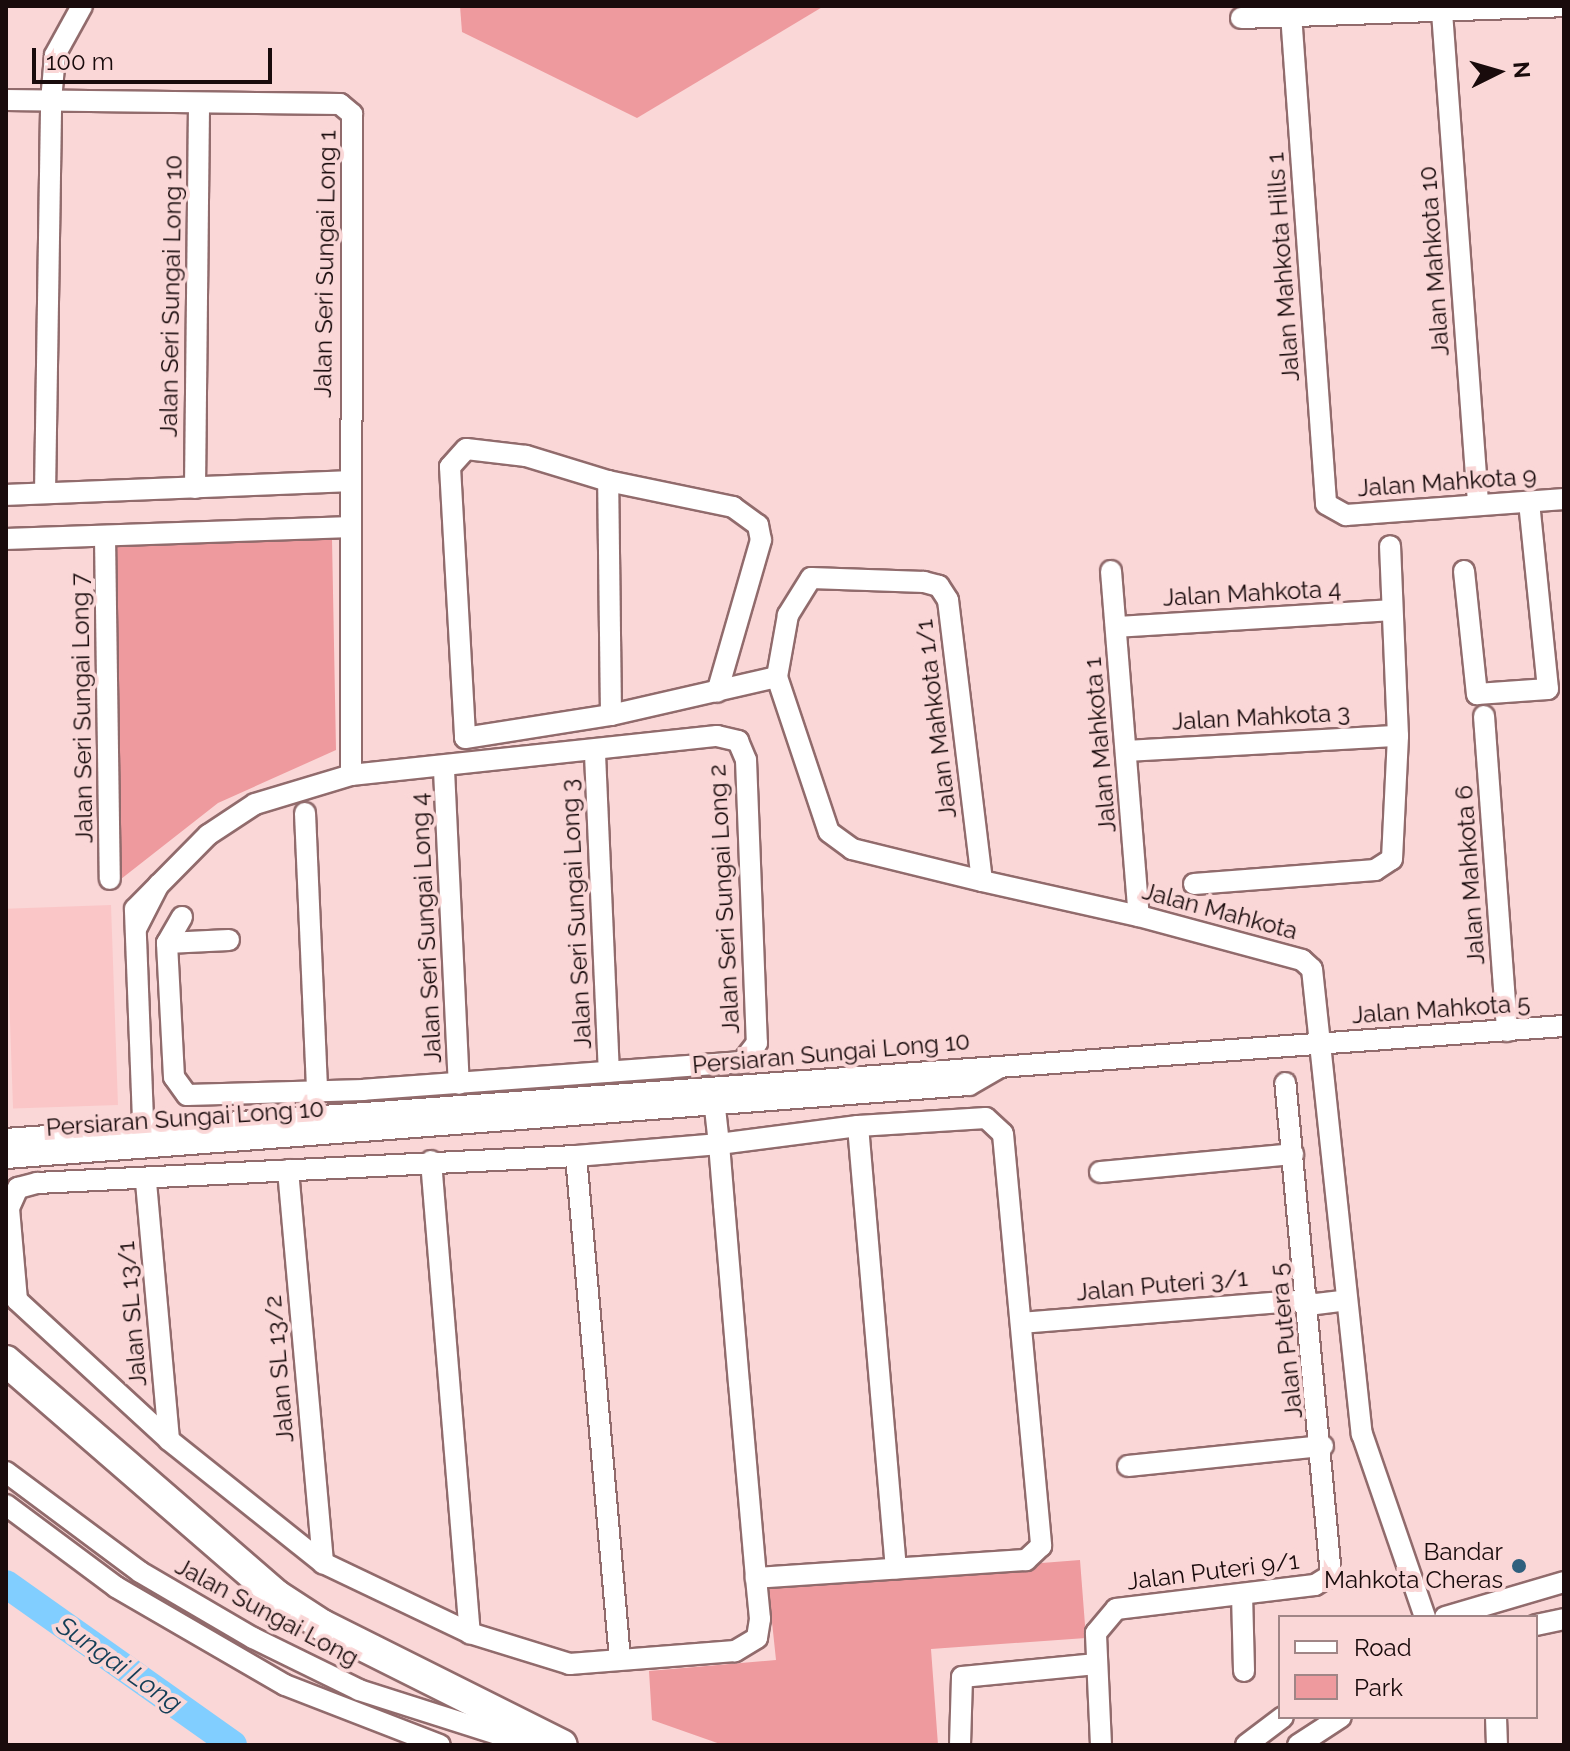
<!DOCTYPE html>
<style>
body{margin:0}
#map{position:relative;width:1570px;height:1751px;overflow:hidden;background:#fad7d7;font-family:Raleway,sans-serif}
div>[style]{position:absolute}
.built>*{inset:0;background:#fac6c7;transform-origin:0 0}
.green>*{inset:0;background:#ee9a9e}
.river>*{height:28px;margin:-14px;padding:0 14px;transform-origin:14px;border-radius:14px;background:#81ceff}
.roads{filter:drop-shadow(2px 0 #916b6c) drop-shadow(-2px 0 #916b6c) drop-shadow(0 2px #916b6c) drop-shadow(0 -2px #916b6c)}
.minor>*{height:20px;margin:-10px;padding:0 10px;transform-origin:10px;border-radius:10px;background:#fff}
.highway>*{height:30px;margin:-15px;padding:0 15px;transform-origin:15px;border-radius:15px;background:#fff}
.dots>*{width:22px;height:22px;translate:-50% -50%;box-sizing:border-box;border:4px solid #fad7d7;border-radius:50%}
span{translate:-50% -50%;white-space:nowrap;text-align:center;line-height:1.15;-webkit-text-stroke:8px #fad7d7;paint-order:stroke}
.street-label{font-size:24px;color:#190b0c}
.poi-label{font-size:24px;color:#190b0c}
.right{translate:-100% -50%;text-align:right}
.water-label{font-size:26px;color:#123d56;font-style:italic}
.frame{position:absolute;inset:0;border:8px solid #190b0c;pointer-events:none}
.legend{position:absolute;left:1278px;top:1615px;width:260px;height:104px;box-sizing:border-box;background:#fad7d7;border:2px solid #a08586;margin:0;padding:10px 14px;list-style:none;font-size:24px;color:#190b0c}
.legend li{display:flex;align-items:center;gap:16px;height:40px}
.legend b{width:40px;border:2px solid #a08586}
.north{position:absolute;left:1458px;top:32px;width:80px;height:80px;-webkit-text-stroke:6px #fad7d7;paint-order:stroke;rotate:85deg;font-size:22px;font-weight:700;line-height:32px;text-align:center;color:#190b0c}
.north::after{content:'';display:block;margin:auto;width:28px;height:36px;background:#190b0c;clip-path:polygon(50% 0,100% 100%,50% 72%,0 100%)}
.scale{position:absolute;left:32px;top:48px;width:240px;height:36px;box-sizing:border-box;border:4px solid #190b0c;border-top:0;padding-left:10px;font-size:24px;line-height:28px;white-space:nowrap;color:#190b0c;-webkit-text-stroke:6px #fad7d7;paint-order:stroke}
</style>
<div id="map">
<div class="built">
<div style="left:111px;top:905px;width:200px;height:105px;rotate:88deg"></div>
</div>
<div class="green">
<div style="clip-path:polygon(460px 6px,824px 6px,637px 118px,462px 32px)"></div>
<div style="clip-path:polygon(332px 539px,336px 750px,218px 803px,121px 879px,116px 546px)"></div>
<div style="clip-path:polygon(1080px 1560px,1086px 1638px,931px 1649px,938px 1745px,723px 1745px,652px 1720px,649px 1671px,776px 1660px,768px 1584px)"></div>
</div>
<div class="river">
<div style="left:6px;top:1584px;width:278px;rotate:35.3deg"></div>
</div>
<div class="roads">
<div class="minor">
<div style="left:1442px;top:12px;width:494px;rotate:85.8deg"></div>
<div style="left:1291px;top:14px;width:491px;rotate:85.9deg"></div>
<div style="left:1326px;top:504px;width:23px;rotate:29deg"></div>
<div style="left:1346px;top:515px;width:219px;rotate:-4.2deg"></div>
<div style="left:1241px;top:18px;width:323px;rotate:-2.1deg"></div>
<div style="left:6px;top:100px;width:334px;rotate:0.7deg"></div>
<div style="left:340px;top:104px;width:16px;rotate:40deg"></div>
<div style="left:352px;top:114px;width:661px;rotate:90.09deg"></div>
<div style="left:608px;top:481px;width:128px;rotate:11.7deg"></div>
<div style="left:733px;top:507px;width:31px;rotate:36deg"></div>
<div style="left:758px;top:525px;width:15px;rotate:79deg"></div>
<div style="left:761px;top:540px;width:158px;rotate:106.1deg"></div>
<div style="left:195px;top:488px;width:384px;rotate:-89.4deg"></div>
<div style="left:45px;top:493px;width:392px;rotate:-89.1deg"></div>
<div style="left:51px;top:101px;width:46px;rotate:-85deg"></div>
<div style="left:55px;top:55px;width:56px;rotate:-61.1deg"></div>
<div style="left:6px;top:495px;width:343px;rotate:-2.3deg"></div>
<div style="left:105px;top:536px;width:343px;rotate:89.2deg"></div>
<div style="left:6px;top:539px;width:343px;rotate:-2deg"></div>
<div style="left:1111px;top:571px;width:346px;rotate:85.4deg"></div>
<div style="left:1464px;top:571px;width:124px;rotate:84deg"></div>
<div style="left:1477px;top:694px;width:71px;rotate:-4deg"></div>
<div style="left:1548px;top:689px;width:188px;rotate:-95.8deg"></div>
<div style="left:1116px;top:627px;width:276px;rotate:-3.5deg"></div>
<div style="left:611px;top:715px;width:234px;rotate:-90.7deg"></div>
<div style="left:608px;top:481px;width:86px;rotate:-163deg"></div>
<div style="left:526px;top:456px;width:60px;rotate:-173.3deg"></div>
<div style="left:466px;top:449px;width:24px;rotate:132deg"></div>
<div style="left:450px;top:467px;width:271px;rotate:86.8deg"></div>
<div style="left:465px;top:738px;width:148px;rotate:-9deg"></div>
<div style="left:611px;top:715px;width:170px;rotate:-12.9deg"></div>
<div style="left:1484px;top:716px;width:316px;rotate:85.8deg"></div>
<div style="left:1127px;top:751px;width:271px;rotate:-3.2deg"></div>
<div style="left:595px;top:754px;width:318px;rotate:87.5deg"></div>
<div style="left:444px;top:770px;width:314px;rotate:87.3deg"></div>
<div style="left:305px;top:813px;width:277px;rotate:87.5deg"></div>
<div style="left:982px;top:881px;width:283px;rotate:-96.9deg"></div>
<div style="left:948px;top:600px;width:17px;rotate:-123deg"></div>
<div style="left:939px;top:586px;width:16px;rotate:-165deg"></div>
<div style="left:924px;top:582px;width:113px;rotate:-178deg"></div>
<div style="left:811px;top:578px;width:44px;rotate:121.9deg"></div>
<div style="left:788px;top:615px;width:63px;rotate:100.1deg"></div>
<div style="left:777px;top:677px;width:163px;rotate:71.5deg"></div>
<div style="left:829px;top:832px;width:29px;rotate:36deg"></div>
<div style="left:852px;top:849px;width:134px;rotate:13.8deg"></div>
<div style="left:982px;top:881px;width:161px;rotate:12.6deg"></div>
<div style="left:1139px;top:916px;width:169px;rotate:15.1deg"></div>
<div style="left:1302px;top:960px;width:13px;rotate:42deg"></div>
<div style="left:1312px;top:969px;width:468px;rotate:83.9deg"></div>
<div style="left:1362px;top:1434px;width:194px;rotate:71deg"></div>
<div style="left:1194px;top:884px;width:182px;rotate:-4.4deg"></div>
<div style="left:1375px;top:870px;width:20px;rotate:-33deg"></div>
<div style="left:1392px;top:859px;width:123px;rotate:-87.2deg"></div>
<div style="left:1398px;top:736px;width:190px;rotate:-92.4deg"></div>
<div style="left:137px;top:927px;width:48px;rotate:-62.9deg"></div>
<div style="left:167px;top:943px;width:30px;rotate:-60deg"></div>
<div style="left:713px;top:1090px;width:54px;rotate:83.7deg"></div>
<div style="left:719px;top:1144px;width:61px;rotate:85.3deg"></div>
<div style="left:724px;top:1205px;width:179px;rotate:85.2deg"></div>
<div style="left:739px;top:1383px;width:196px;rotate:85deg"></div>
<div style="left:756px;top:1578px;width:41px;rotate:84.4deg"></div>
<div style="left:760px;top:1619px;width:19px;rotate:99deg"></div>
<div style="left:757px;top:1638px;width:26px;rotate:149deg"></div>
<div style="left:735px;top:1651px;width:166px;rotate:175.5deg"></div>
<div style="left:570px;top:1664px;width:105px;rotate:-162.8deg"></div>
<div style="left:470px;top:1633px;width:163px;rotate:-154.5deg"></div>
<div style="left:323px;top:1563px;width:197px;rotate:-141.4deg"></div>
<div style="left:169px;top:1440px;width:207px;rotate:-137.4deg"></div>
<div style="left:17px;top:1300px;width:92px;rotate:-95deg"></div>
<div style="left:9px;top:1208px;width:22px;rotate:-66deg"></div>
<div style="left:18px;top:1188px;width:20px;rotate:-15deg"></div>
<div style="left:37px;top:1183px;width:540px;rotate:-2.87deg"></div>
<div style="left:576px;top:1156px;width:144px;rotate:-4.8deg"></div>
<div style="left:719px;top:1144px;width:140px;rotate:-7.4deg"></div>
<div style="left:858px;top:1126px;width:128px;rotate:-3.6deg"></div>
<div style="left:986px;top:1118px;width:23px;rotate:43deg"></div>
<div style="left:1003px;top:1134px;width:414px;rotate:84.7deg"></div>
<div style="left:1041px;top:1546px;width:21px;rotate:137deg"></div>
<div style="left:1026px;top:1560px;width:271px;rotate:176.2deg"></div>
<div style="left:858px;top:1126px;width:444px;rotate:85.1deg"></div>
<div style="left:6px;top:1139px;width:1562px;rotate:-4.15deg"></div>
<div style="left:144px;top:1146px;width:237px;rotate:-92.2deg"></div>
<div style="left:135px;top:909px;width:104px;rotate:-45.4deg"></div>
<div style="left:208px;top:835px;width:56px;rotate:-33.4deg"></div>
<div style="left:255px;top:804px;width:100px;rotate:-16.8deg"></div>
<div style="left:351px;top:775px;width:368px;rotate:-6.1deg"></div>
<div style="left:717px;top:736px;width:22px;rotate:13deg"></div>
<div style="left:738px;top:741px;width:21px;rotate:67deg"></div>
<div style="left:746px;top:760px;width:283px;rotate:87.8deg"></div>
<div style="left:757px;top:1043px;width:24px;rotate:128deg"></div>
<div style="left:742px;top:1062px;width:379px;rotate:175.8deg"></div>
<div style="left:364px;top:1090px;width:177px;rotate:178.4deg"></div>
<div style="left:187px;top:1095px;width:22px;rotate:-126deg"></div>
<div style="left:174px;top:1077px;width:134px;rotate:-93deg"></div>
<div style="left:167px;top:943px;width:62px;rotate:-2.8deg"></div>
<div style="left:576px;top:1156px;width:505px;rotate:85deg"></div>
<div style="left:6px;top:1158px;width:966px;rotate:-4.34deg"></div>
<div style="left:969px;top:1085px;width:34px;rotate:-30deg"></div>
<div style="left:431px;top:1161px;width:474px;rotate:85.3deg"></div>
<div style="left:288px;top:1170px;width:395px;rotate:84.9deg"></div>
<div style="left:1100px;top:1172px;width:194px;rotate:-5.3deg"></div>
<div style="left:146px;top:1182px;width:259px;rotate:84.9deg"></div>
<div style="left:1308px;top:1305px;width:38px;rotate:-7deg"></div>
<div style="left:1021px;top:1323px;width:288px;rotate:-4.6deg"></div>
<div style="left:1128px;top:1466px;width:196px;rotate:-5.9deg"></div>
<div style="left:6px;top:1472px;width:167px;rotate:36.7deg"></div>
<div style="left:140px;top:1572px;width:131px;rotate:30.3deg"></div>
<div style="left:253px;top:1638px;width:118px;rotate:26.1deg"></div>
<div style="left:359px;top:1690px;width:181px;rotate:17.7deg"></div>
<div style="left:6px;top:1505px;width:137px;rotate:36.7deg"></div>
<div style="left:116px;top:1587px;width:195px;rotate:30.1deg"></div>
<div style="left:285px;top:1685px;width:166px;rotate:21.2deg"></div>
<div style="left:1242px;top:1594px;width:77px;rotate:88.5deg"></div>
<div style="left:1445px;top:1617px;width:124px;rotate:-16.4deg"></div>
<div style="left:1536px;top:1625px;width:29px;rotate:-12deg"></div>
<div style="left:1496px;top:1717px;width:28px;rotate:88deg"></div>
<div style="left:960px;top:1745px;width:68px;rotate:-88.3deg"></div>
<div style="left:962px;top:1677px;width:135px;rotate:-5.5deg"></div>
<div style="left:1101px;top:1745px;width:112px;rotate:-92.6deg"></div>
<div style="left:1096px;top:1633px;width:31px;rotate:-50deg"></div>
<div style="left:1116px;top:1609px;width:200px;rotate:-6.9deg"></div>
<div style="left:1315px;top:1585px;width:19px;rotate:-32deg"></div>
<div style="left:1331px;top:1575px;width:494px;rotate:-95.3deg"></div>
<div style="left:1246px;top:1745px;width:46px;rotate:-37.1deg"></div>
<div style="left:1298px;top:1745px;width:51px;rotate:-33.1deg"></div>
</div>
<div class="highway">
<div style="left:6px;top:1361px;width:357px;rotate:40.9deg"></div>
<div style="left:276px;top:1595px;width:55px;rotate:33.1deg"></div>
<div style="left:322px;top:1625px;width:268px;rotate:26.6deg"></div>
</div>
</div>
<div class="dots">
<div style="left:1519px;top:1566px;background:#2f607e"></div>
</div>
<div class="street-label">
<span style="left:1434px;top:261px;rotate:-94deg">Jalan Mahkota 10</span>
<span style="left:325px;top:264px;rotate:-89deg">Jalan Seri Sungai Long 1</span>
<span style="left:1283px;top:267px;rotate:-94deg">Jalan Mahkota Hills 1</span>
<span style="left:171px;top:296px;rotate:-89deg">Jalan Seri Sungai Long 10</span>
<span style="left:1447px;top:482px;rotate:-4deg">Jalan Mahkota 9</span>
<span style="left:1252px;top:593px;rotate:-3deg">Jalan Mahkota 4</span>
<span style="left:82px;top:708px;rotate:-91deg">Jalan Seri Sungai Long 7</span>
<span style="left:1261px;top:717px;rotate:-3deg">Jalan Mahkota 3</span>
<span style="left:936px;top:719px;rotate:-97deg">Jalan Mahkota 1/1</span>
<span style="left:1100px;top:745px;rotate:-95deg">Jalan Mahkota 1</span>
<span style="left:1470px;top:875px;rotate:-94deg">Jalan Mahkota 6</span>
<span style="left:724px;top:899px;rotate:-93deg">Jalan Seri Sungai Long 2</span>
<span style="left:1220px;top:911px;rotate:15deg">Jalan Mahkota</span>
<span style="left:576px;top:914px;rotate:-93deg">Jalan Seri Sungai Long 3</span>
<span style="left:426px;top:928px;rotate:-93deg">Jalan Seri Sungai Long 4</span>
<span style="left:1441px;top:1009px;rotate:-4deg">Jalan Mahkota 5</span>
<span style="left:831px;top:1053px;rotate:-5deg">Persiaran Sungai Long 10</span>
<span style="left:185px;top:1118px;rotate:-4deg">Persiaran Sungai Long 10</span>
<span style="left:1162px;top:1285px;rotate:-5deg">Jalan Puteri 3/1</span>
<span style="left:132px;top:1314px;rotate:-95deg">Jalan SL 13/1</span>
<span style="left:1286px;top:1341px;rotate:-96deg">Jalan Putera 5</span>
<span style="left:279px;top:1369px;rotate:-95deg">Jalan SL 13/2</span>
<span style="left:1213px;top:1571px;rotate:-7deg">Jalan Puteri 9/1</span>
<span style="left:267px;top:1612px;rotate:28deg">Jalan Sungai Long</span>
</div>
<div class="poi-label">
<span class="right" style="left:1503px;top:1566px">Bandar<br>Mahkota Cheras</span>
</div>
<div class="water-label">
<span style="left:119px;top:1665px;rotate:35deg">Sungai Long</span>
</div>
<div class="frame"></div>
<ul class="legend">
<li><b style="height:10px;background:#fff"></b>Road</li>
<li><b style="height:22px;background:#ee9a9e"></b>Park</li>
</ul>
<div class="north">N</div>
<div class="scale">100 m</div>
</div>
